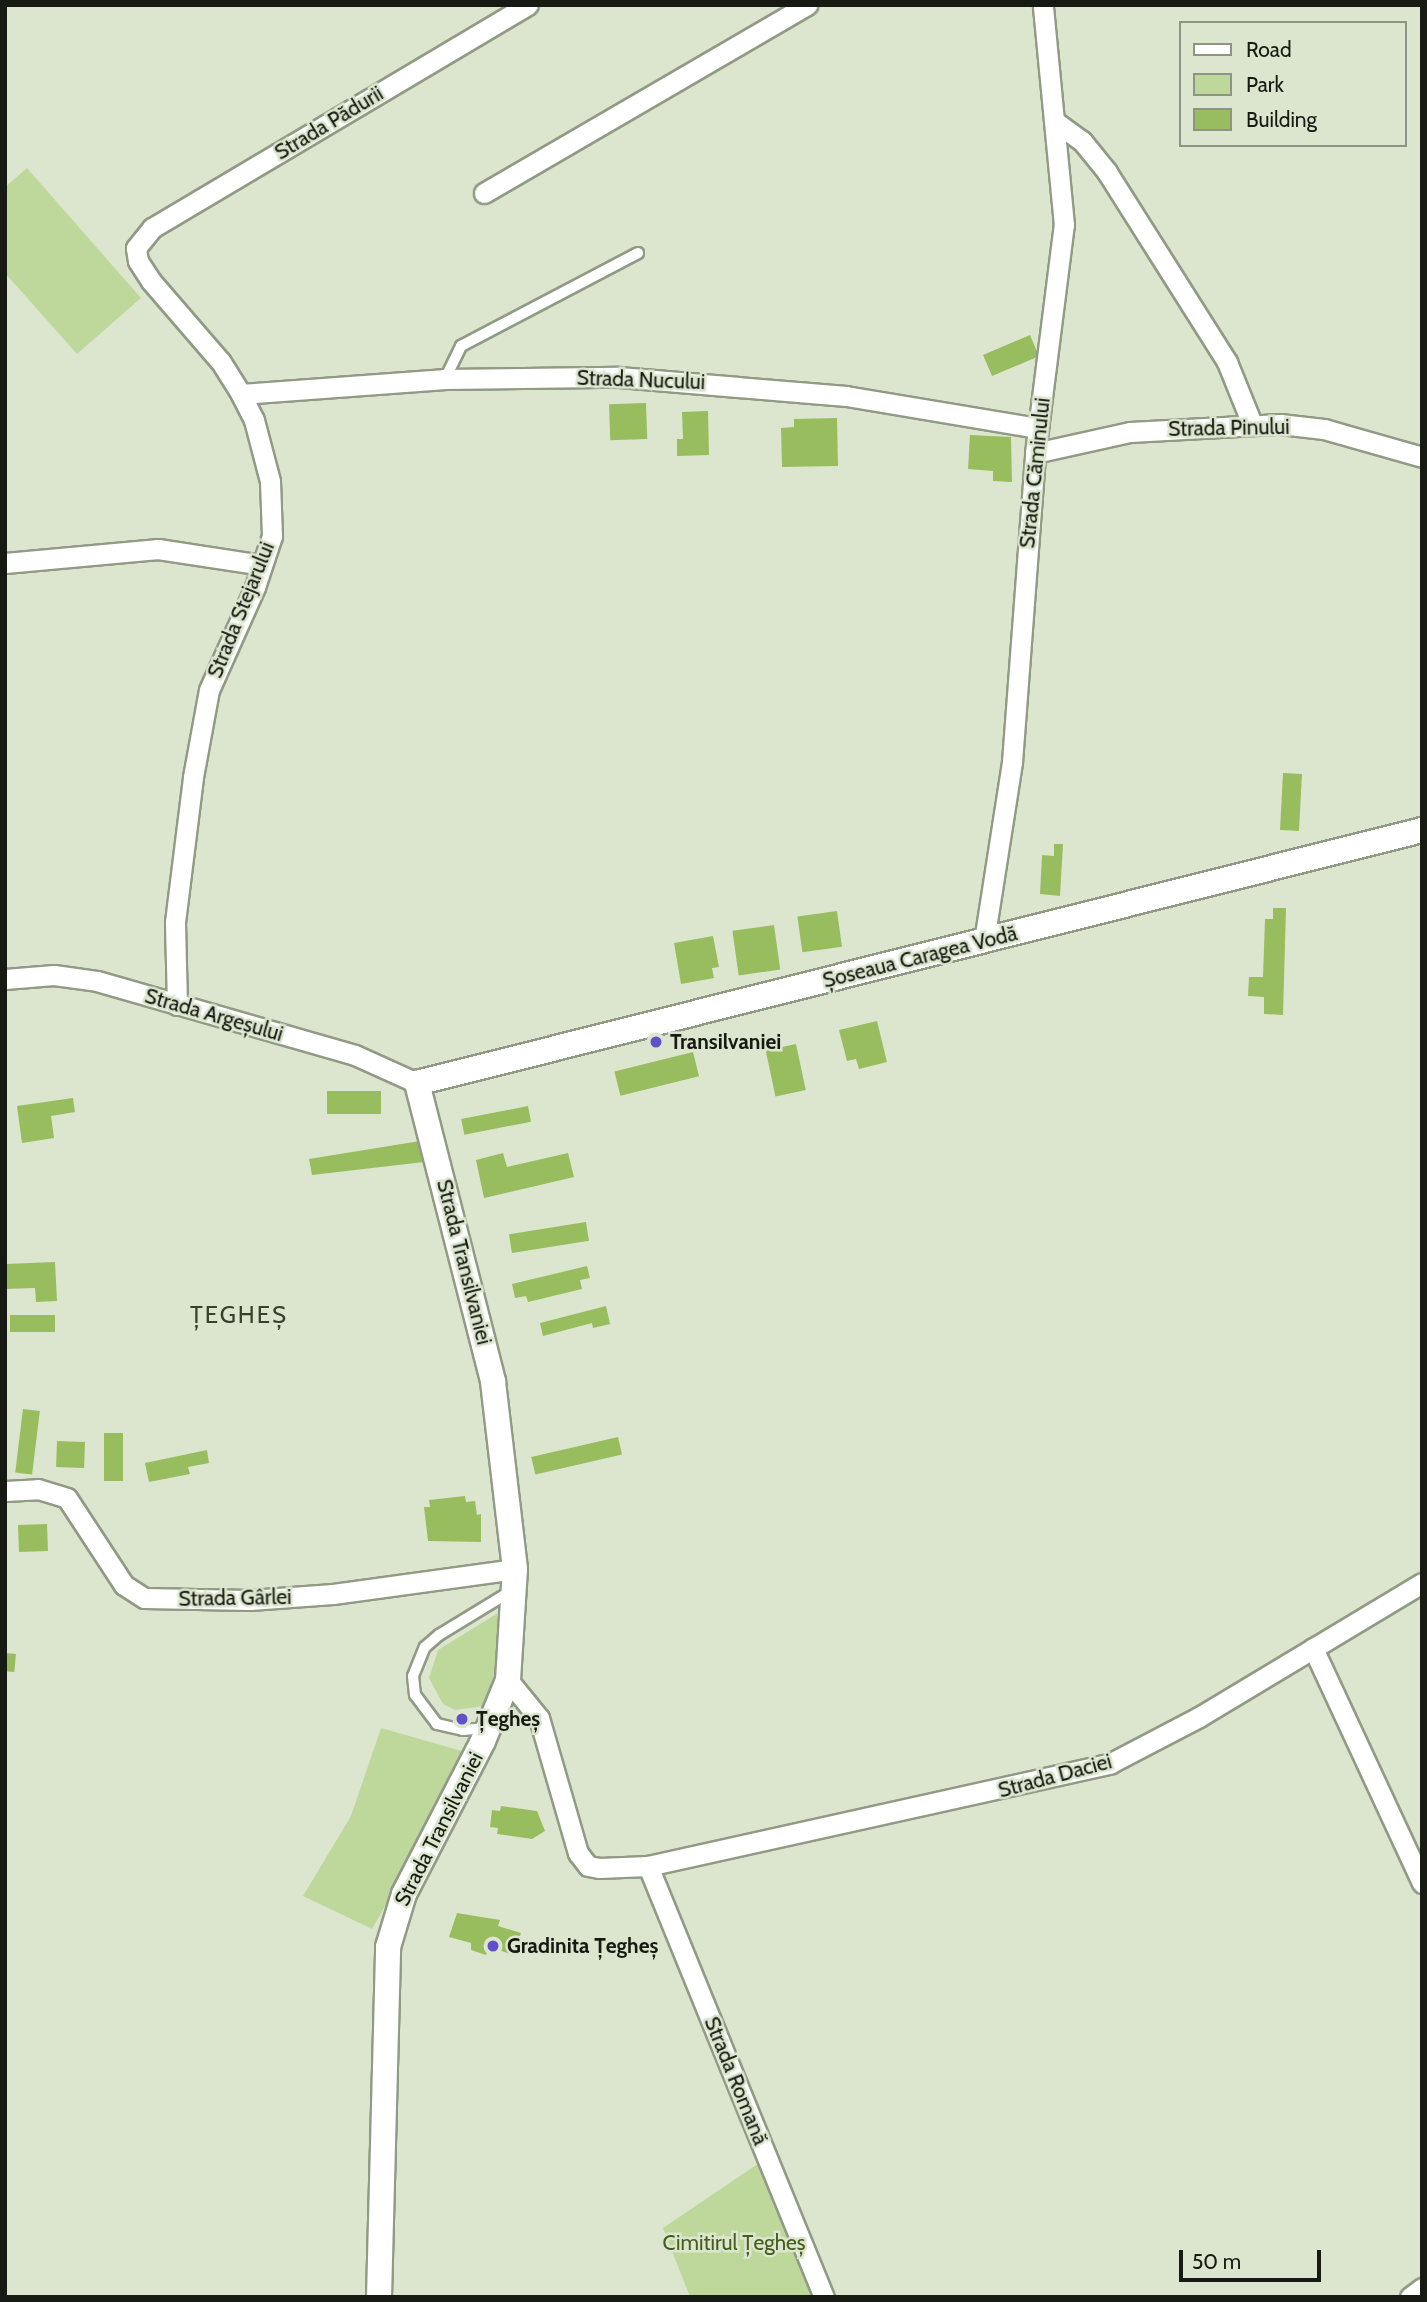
<!DOCTYPE html>
<meta charset="utf-8">
<style>
body{margin:0}
#map{position:relative;width:1427px;height:2302px;overflow:hidden;background:#dce6cf;font-family:Cabin,sans-serif}
div>[style]{position:absolute}
.green>*{inset:0;background:#bed89b}
.building>*{inset:0;background:#97bd5f;transform-origin:0 0}
.roads{filter:drop-shadow(2px 0 #909a84) drop-shadow(-2px 0 #909a84) drop-shadow(0 2px #909a84) drop-shadow(0 -2px #909a84)}
.service>*{height:10px;margin:-5px;padding:0 5px;transform-origin:5px;border-radius:5px;background:#fff}
.minor>*{height:19px;margin:-9.5px;padding:0 9.5px;transform-origin:9.5px;border-radius:9.5px;background:#fff}
.tertiary>*{height:24px;margin:-12px;padding:0 12px;transform-origin:12px;border-radius:12px;background:#fff}
.dots>*{width:19px;height:19px;translate:-50% -50%;box-sizing:border-box;border:4px solid #dce6cf;border-radius:50%}
span{translate:-50% -50%;white-space:nowrap;text-align:center;line-height:1.15;-webkit-text-stroke:5px #dce6cf;paint-order:stroke}
.street-label{font-size:21px;color:#161a12}
.poi-label{font-size:21px;color:#161a12;font-weight:700}
.left{translate:0 -50%;text-align:left}
.park-label{font-size:21px;color:#455d1c}
.quarter-label{font-size:24px;color:#37402d;letter-spacing:2px}
.frame{position:absolute;inset:0;border:7px solid #161a12;pointer-events:none}
.legend{position:absolute;left:1179px;top:21px;width:228px;height:126px;box-sizing:border-box;background:#dce6cf;border:2px solid #8d9483;margin:0;padding:9px 12px;list-style:none;font-size:21px;color:#161a12}
.legend li{display:flex;align-items:center;gap:14px;height:35px}
.legend b{width:35px;border:2px solid #8d9483}
.scale{position:absolute;left:1179px;top:2250px;width:142px;height:32px;box-sizing:border-box;border:4px solid #161a12;border-top:0;padding-left:9px;font-size:21px;line-height:24px;white-space:nowrap;color:#161a12;-webkit-text-stroke:5px #dce6cf;paint-order:stroke}
</style>
<div id="map">
<div class="green">
<div style="clip-path:polygon(27px 168px,141px 298px,77px 354px,5px 273px,5px 187px)"></div>
<div style="clip-path:polygon(506px 1608px,502px 1650px,484px 1706px,455px 1710px,443px 1704px,429px 1678px,438px 1650px)"></div>
<div style="clip-path:polygon(381px 1728px,462px 1751px,424px 1838px,372px 1929px,303px 1896px,351px 1816px)"></div>
<div style="clip-path:polygon(762px 2161px,815px 2297px,690px 2297px,663px 2228px)"></div>
</div>
<div class="building">
<div style="left:1030px;top:335px;width:23px;height:51px;rotate:67deg"></div>
<div style="left:646px;top:403px;width:36px;height:37px;rotate:88deg"></div>
<div style="clip-path:polygon(708px 411px,709px 455px,677px 456px,677px 439px,683px 439px,682px 412px)"></div>
<div style="clip-path:polygon(837px 418px,838px 466px,782px 467px,781px 428px,794px 427px,794px 419px)"></div>
<div style="clip-path:polygon(970px 435px,1011px 437px,1012px 482px,993px 481px,993px 471px,968px 469px)"></div>
<div style="left:1283px;top:773px;width:19px;height:57px;rotate:3deg"></div>
<div style="clip-path:polygon(1054px 844px,1063px 844px,1060px 896px,1040px 894px,1042px 855px,1054px 856px)"></div>
<div style="clip-path:polygon(1273px 908px,1286px 908px,1283px 1015px,1264px 1014px,1264px 997px,1248px 996px,1249px 977px,1263px 977px,1265px 919px,1273px 919px)"></div>
<div style="left:837px;top:911px;width:36px;height:40px;rotate:82deg"></div>
<div style="left:774px;top:925px;width:45px;height:42px;rotate:82deg"></div>
<div style="clip-path:polygon(713px 936px,719px 967px,712px 968px,714px 978px,681px 984px,674px 943px)"></div>
<div style="clip-path:polygon(877px 1021px,887px 1062px,859px 1069px,856px 1059px,847px 1061px,839px 1030px)"></div>
<div style="left:796px;top:1044px;width:47px;height:31px;rotate:78deg"></div>
<div style="left:693px;top:1052px;width:25px;height:81px;rotate:76deg"></div>
<div style="left:381px;top:1091px;width:23px;height:54px;rotate:90deg"></div>
<div style="clip-path:polygon(73px 1098px,75px 1112px,51px 1116px,54px 1138px,22px 1143px,17px 1106px)"></div>
<div style="left:528px;top:1106px;width:16px;height:68px;rotate:79deg"></div>
<div style="clip-path:polygon(420px 1141px,424px 1162px,312px 1175px,309px 1159px)"></div>
<div style="clip-path:polygon(503px 1153px,507px 1167px,568px 1153px,574px 1177px,484px 1198px,476px 1160px)"></div>
<div style="left:586px;top:1222px;width:19px;height:78px;rotate:81deg"></div>
<div style="clip-path:polygon(55px 1262px,57px 1301px,36px 1302px,35px 1288px,5px 1289px,5px 1264px)"></div>
<div style="clip-path:polygon(587px 1266px,590px 1278px,580px 1280px,582px 1289px,528px 1302px,526px 1296px,515px 1298px,512px 1284px)"></div>
<div style="clip-path:polygon(606px 1306px,610px 1324px,593px 1328px,592px 1323px,543px 1336px,540px 1323px)"></div>
<div style="left:55px;top:1315px;width:17px;height:45px;rotate:90deg"></div>
<div style="left:23px;top:1409px;width:17px;height:64px;rotate:7deg"></div>
<div style="left:104px;top:1433px;width:19px;height:48px"></div>
<div style="left:618px;top:1437px;width:18px;height:89px;rotate:77deg"></div>
<div style="left:57px;top:1441px;width:28px;height:26px;rotate:2deg"></div>
<div style="clip-path:polygon(207px 1450px,209px 1463px,188px 1467px,190px 1474px,149px 1482px,145px 1463px)"></div>
<div style="clip-path:polygon(465px 1496px,466px 1502px,475px 1501px,477px 1515px,481px 1514px,481px 1542px,428px 1541px,424px 1507px,430px 1507px,429px 1500px)"></div>
<div style="left:47px;top:1524px;width:27px;height:29px;rotate:88deg"></div>
<div style="left:5px;top:1653px;width:11px;height:18px;rotate:5deg"></div>
<div style="clip-path:polygon(501px 1806px,537px 1811px,545px 1831px,532px 1839px,497px 1834px,498px 1828px,490px 1827px,492px 1810px,500px 1811px)"></div>
<div style="clip-path:polygon(457px 1913px,500px 1920px,498px 1926px,521px 1933px,514px 1955px,489px 1947px,486px 1955px,471px 1950px,471px 1943px,449px 1937px)"></div>
</div>
<div class="roads">
<div class="service">
<div style="left:445px;top:379px;width:37px;rotate:-64deg"></div>
<div style="left:461px;top:346px;width:200px;rotate:-27.7deg"></div>
<div style="left:487px;top:1728px;width:24px;rotate:175deg"></div>
<div style="left:463px;top:1730px;width:27px;rotate:-167deg"></div>
<div style="left:437px;top:1724px;width:36px;rotate:-127deg"></div>
<div style="left:415px;top:1695px;width:19px;rotate:-96deg"></div>
<div style="left:413px;top:1676px;width:31px;rotate:-68deg"></div>
<div style="left:425px;top:1647px;width:18px;rotate:-41deg"></div>
<div style="left:439px;top:1635px;width:84px;rotate:-31.4deg"></div>
</div>
<div class="minor">
<div style="left:1057px;top:123px;width:31px;rotate:36deg"></div>
<div style="left:1082px;top:141px;width:40px;rotate:51deg"></div>
<div style="left:1107px;top:172px;width:225px;rotate:57.7deg"></div>
<div style="left:1227px;top:362px;width:67px;rotate:68deg"></div>
<div style="left:484px;top:193px;width:374px;rotate:-30.2deg"></div>
<div style="left:241px;top:394px;width:205px;rotate:-4.2deg"></div>
<div style="left:445px;top:379px;width:174px;rotate:-0.7deg"></div>
<div style="left:619px;top:377px;width:228px;rotate:4.8deg"></div>
<div style="left:846px;top:396px;width:195px;rotate:9.5deg"></div>
<div style="left:1035px;top:453px;width:97px;rotate:-12.5deg"></div>
<div style="left:1130px;top:432px;width:150px;rotate:-3.1deg"></div>
<div style="left:1280px;top:424px;width:44px;rotate:6.5deg"></div>
<div style="left:1324px;top:429px;width:102px;rotate:15.9deg"></div>
<div style="left:5px;top:563px;width:154px;rotate:-5.2deg"></div>
<div style="left:158px;top:549px;width:105px;rotate:8.7deg"></div>
<div style="left:984px;top:941px;width:181px;rotate:-81.1deg"></div>
<div style="left:1012px;top:762px;width:310px;rotate:-85.7deg"></div>
<div style="left:1035px;top:453px;width:230px;rotate:-82.8deg"></div>
<div style="left:1064px;top:225px;width:221px;rotate:-95.5deg"></div>
<div style="left:5px;top:979px;width:49px;rotate:-4.7deg"></div>
<div style="left:54px;top:975px;width:43px;rotate:7.9deg"></div>
<div style="left:97px;top:981px;width:268px;rotate:16deg"></div>
<div style="left:355px;top:1055px;width:68px;rotate:24.3deg"></div>
<div style="left:177px;top:1005px;width:83px;rotate:-91.4deg"></div>
<div style="left:175px;top:922px;width:146px;rotate:-82.9deg"></div>
<div style="left:193px;top:777px;width:88px;rotate:-79.6deg"></div>
<div style="left:209px;top:690px;width:113px;rotate:-65.9deg"></div>
<div style="left:255px;top:587px;width:54px;rotate:-71.6deg"></div>
<div style="left:272px;top:536px;width:55px;rotate:-92.1deg"></div>
<div style="left:270px;top:481px;width:63px;rotate:-104.7deg"></div>
<div style="left:254px;top:420px;width:29px;rotate:-117deg"></div>
<div style="left:241px;top:394px;width:39px;rotate:-122deg"></div>
<div style="left:220px;top:361px;width:106px;rotate:-130.8deg"></div>
<div style="left:151px;top:281px;width:24px;rotate:-123deg"></div>
<div style="left:138px;top:261px;width:13px;rotate:-99deg"></div>
<div style="left:136px;top:248px;width:26px;rotate:-51deg"></div>
<div style="left:152px;top:228px;width:437px;rotate:-30.7deg"></div>
<div style="left:5px;top:1491px;width:33px;rotate:-3deg"></div>
<div style="left:38px;top:1489px;width:30px;rotate:17deg"></div>
<div style="left:67px;top:1498px;width:104px;rotate:56.8deg"></div>
<div style="left:124px;top:1585px;width:24px;rotate:33deg"></div>
<div style="left:144px;top:1598px;width:106px;rotate:1.1deg"></div>
<div style="left:250px;top:1600px;width:83px;rotate:-4.1deg"></div>
<div style="left:333px;top:1594px;width:184px;rotate:-7.8deg"></div>
<div style="left:1313px;top:1648px;width:259px;rotate:65.1deg"></div>
<div style="left:508px;top:1680px;width:49px;rotate:50.8deg"></div>
<div style="left:539px;top:1718px;width:141px;rotate:73.9deg"></div>
<div style="left:578px;top:1853px;width:16px;rotate:52deg"></div>
<div style="left:588px;top:1866px;width:11px;rotate:10deg"></div>
<div style="left:599px;top:1868px;width:49px;rotate:-2.3deg"></div>
<div style="left:648px;top:1866px;width:474px;rotate:-12.5deg"></div>
<div style="left:1111px;top:1763px;width:99px;rotate:-27.6deg"></div>
<div style="left:1199px;top:1717px;width:260px;rotate:-31deg"></div>
<div style="left:648px;top:1866px;width:466px;rotate:67.8deg"></div>
<div style="left:1410px;top:2297px;width:15px;rotate:-37deg"></div>
</div>
<div class="tertiary">
<div style="left:379px;top:2297px;width:350px;rotate:-88.5deg"></div>
<div style="left:388px;top:1947px;width:55px;rotate:-73.2deg"></div>
<div style="left:404px;top:1894px;width:172px;rotate:-62.7deg"></div>
<div style="left:483px;top:1741px;width:66px;rotate:-67.7deg"></div>
<div style="left:508px;top:1680px;width:111px;rotate:-86.4deg"></div>
<div style="left:515px;top:1569px;width:189px;rotate:-96.7deg"></div>
<div style="left:493px;top:1381px;width:308px;rotate:-104.3deg"></div>
<div style="left:417px;top:1083px;width:1036px;rotate:-14.13deg"></div>
</div>
</div>
<div class="dots">
<div style="left:656px;top:1042px;background:#6150c9"></div>
<div style="left:462px;top:1719px;background:#6150c9"></div>
<div style="left:493px;top:1946px;background:#6150c9"></div>
</div>
<div class="street-label">
<span style="left:329px;top:123px;rotate:-31deg">Strada Pădurii</span>
<span style="left:641px;top:380px;rotate:2deg">Strada Nucului</span>
<span style="left:1229px;top:428px;rotate:-1deg">Strada Pinului</span>
<span style="left:1035px;top:473px;rotate:-84deg">Strada Căminului</span>
<span style="left:241px;top:610px;rotate:-68deg">Strada Stejarului</span>
<span style="left:920px;top:957px;rotate:-14deg">Șoseaua Caragea Vodă</span>
<span style="left:214px;top:1015px;rotate:16deg">Strada Argeșului</span>
<span style="left:464px;top:1262px;rotate:76deg">Strada Transilvaniei</span>
<span style="left:235px;top:1598px;rotate:-1deg">Strada Gârlei</span>
<span style="left:1055px;top:1776px;rotate:-15deg">Strada Daciei</span>
<span style="left:439px;top:1829px;rotate:-63deg">Strada Transilvaniei</span>
<span style="left:736px;top:2081px;rotate:68deg">Strada Romană</span>
</div>
<div class="poi-label">
<span class="left" style="left:670px;top:1042px">Transilvaniei</span>
<span class="left" style="left:476px;top:1719px">Țegheș</span>
<span class="left" style="left:507px;top:1946px">Gradinita Țegheș</span>
</div>
<div class="park-label">
<span style="left:734px;top:2243px">Cimitirul Țegheș</span>
</div>
<div class="quarter-label">
<span style="left:239px;top:1315px">ȚEGHEȘ</span>
</div>
<div class="frame"></div>
<ul class="legend">
<li><b style="height:9px;background:#fff"></b>Road</li>
<li><b style="height:19px;background:#bed89b"></b>Park</li>
<li><b style="height:19px;background:#97bd5f"></b>Building</li>
</ul>
<div class="scale">50 m</div>
</div>
